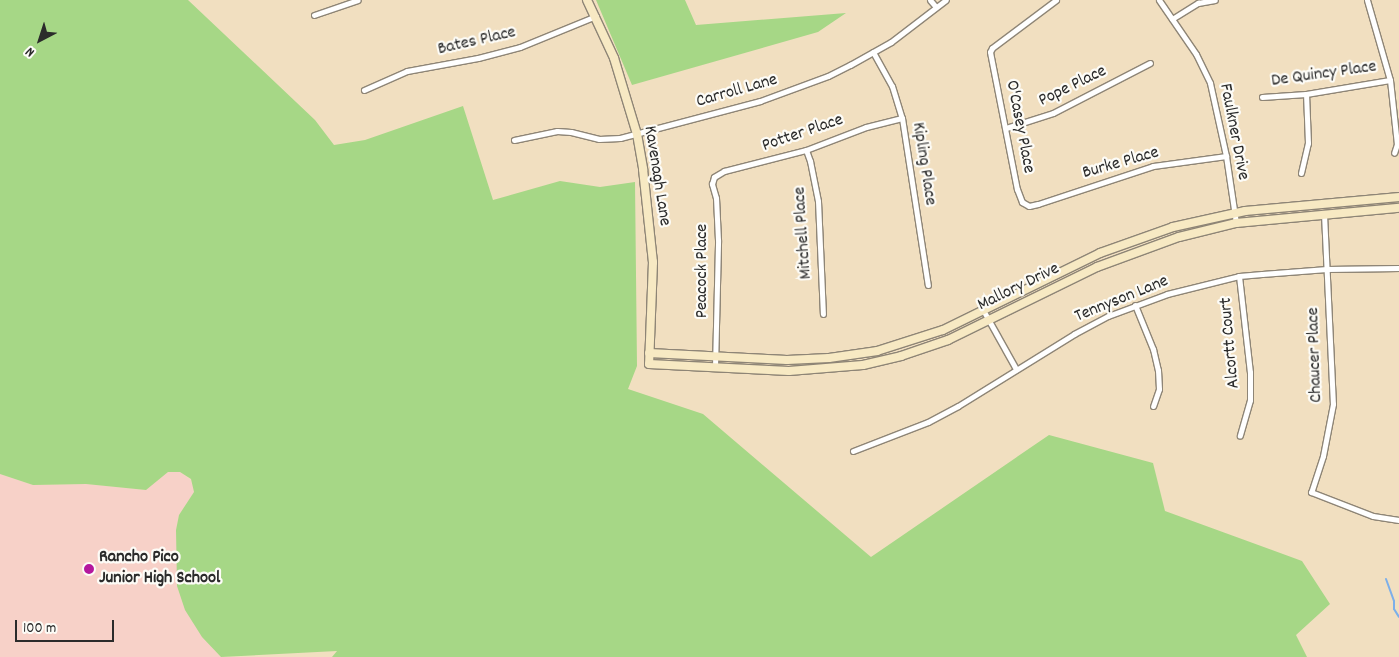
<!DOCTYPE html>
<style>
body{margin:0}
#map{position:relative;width:1399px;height:657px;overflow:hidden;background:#f1dfc0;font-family:Dekko,sans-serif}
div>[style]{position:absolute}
.built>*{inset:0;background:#f7d1c8}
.green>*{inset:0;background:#a6d786}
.stream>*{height:2px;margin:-1px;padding:0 1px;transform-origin:1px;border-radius:1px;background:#7cafe9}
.roads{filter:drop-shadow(1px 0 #8e8576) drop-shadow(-1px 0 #8e8576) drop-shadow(0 1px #8e8576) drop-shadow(0 -1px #8e8576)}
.minor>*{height:5px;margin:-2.5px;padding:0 2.5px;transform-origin:2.5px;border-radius:2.5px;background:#fff}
.secondary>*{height:8px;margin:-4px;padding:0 4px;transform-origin:4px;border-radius:4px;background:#f7e9c3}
.dots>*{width:14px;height:14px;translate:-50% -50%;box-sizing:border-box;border:2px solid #fdfcf7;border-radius:50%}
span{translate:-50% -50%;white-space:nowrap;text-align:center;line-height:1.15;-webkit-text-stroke:4.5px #fdfcf7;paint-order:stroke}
.street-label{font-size:18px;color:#2b2b2b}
.poi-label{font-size:18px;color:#2b2b2b;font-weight:700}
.left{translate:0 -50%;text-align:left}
.north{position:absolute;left:15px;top:15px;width:50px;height:50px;-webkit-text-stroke:4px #fdfcf7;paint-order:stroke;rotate:220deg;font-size:14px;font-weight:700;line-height:20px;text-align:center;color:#2b2b2b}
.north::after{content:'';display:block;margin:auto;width:18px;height:22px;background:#2b2b2b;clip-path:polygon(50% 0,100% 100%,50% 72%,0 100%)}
.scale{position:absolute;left:15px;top:620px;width:99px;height:22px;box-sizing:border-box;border:2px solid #2b2b2b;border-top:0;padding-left:6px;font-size:15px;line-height:18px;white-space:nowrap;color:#2b2b2b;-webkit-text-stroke:4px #fdfcf7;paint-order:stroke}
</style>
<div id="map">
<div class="built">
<div style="clip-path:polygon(168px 472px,180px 472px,191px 480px,194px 492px,179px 515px,176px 530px,178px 553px,202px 637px,221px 657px,0 657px,0 474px,33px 485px,86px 484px,145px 490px)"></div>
</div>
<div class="green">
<div style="clip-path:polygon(0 0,188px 0,315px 120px,334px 145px,365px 140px,463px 106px,493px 200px,560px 181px,600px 187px,635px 182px,637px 366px,628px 389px,703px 414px,871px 557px,1049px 435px,1153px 463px,1165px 511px,1302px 561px,1330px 604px,1296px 635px,1307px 657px,332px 657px,337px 651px,221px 657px,202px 637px,185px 610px,177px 586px,176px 530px,179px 515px,194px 492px,191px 479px,180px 472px,168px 472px,146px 490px,86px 484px,33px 485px,0 474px)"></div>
<div style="clip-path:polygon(596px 0,685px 0,696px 25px,846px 13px,818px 32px,632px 85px)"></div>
</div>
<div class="stream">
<div style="left:1386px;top:579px;width:23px;rotate:70deg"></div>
<div style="left:1394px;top:601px;width:8px;rotate:90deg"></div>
<div style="left:1394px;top:609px;width:9px;rotate:58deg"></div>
</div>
<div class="roads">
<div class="minor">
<div style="left:930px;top:0;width:9px;rotate:49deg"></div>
<div style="left:1056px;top:0;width:80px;rotate:143.1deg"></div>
<div style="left:992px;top:48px;width:4px;rotate:117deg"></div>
<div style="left:990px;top:52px;width:140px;rotate:78.9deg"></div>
<div style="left:1017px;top:189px;width:14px;rotate:69deg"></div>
<div style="left:1022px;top:202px;width:8px;rotate:30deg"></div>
<div style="left:1029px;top:206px;width:9px;rotate:-13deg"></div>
<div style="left:1038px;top:204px;width:121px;rotate:-18.3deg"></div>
<div style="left:1153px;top:166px;width:74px;rotate:-7.8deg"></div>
<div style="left:1159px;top:0;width:65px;rotate:55.6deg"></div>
<div style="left:1196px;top:54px;width:32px;rotate:64deg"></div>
<div style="left:1210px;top:83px;width:75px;rotate:77.6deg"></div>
<div style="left:1226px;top:156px;width:68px;rotate:81.5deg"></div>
<div style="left:1367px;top:0;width:83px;rotate:74deg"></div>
<div style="left:1390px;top:80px;width:64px;rotate:83.8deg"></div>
<div style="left:1397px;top:144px;width:9px;rotate:108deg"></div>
<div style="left:314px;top:15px;width:46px;rotate:-18.8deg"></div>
<div style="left:1172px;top:19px;width:31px;rotate:-32deg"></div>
<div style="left:1198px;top:3px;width:17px;rotate:-10deg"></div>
<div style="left:873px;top:52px;width:39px;rotate:61deg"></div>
<div style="left:892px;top:86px;width:34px;rotate:73deg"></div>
<div style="left:902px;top:118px;width:169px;rotate:81.2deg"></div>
<div style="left:364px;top:90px;width:47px;rotate:-23.8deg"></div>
<div style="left:407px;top:71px;width:72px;rotate:-10.4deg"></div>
<div style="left:478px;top:58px;width:43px;rotate:-14.7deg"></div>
<div style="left:520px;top:47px;width:82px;rotate:-22.2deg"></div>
<div style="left:1262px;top:97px;width:44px;rotate:-3.9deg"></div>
<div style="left:1306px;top:94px;width:85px;rotate:-9.5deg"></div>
<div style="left:1006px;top:128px;width:49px;rotate:-17.7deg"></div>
<div style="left:1053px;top:113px;width:109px;rotate:-27.3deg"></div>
<div style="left:514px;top:140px;width:44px;rotate:-11.8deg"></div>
<div style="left:557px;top:131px;width:14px;rotate:4deg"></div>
<div style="left:571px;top:132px;width:29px;rotate:14deg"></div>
<div style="left:599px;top:139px;width:21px;rotate:-3deg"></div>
<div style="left:620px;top:138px;width:145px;rotate:-14.8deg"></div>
<div style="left:760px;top:101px;width:72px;rotate:-20.2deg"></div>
<div style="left:828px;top:76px;width:25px;rotate:-27deg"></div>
<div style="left:850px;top:65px;width:47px;rotate:-29.3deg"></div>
<div style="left:891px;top:42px;width:69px;rotate:-37.4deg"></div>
<div style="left:806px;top:150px;width:12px;rotate:70deg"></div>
<div style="left:810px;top:161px;width:41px;rotate:78.7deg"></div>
<div style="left:818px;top:201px;width:113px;rotate:87.5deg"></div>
<div style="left:1301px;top:173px;width:31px;rotate:-77deg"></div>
<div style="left:1308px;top:143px;width:49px;rotate:-92.3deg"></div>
<div style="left:1324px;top:214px;width:190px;rotate:87.3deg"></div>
<div style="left:1333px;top:404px;width:53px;rotate:100.9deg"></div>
<div style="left:1323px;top:456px;width:38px;rotate:108deg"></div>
<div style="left:1311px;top:492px;width:66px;rotate:21.2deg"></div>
<div style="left:1373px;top:516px;width:26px;rotate:9deg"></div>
<div style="left:1239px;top:276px;width:97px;rotate:83.5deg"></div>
<div style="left:1250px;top:372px;width:28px;rotate:90deg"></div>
<div style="left:1250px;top:400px;width:37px;rotate:106deg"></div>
<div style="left:1135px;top:305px;width:48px;rotate:67.8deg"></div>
<div style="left:1153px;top:349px;width:22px;rotate:77deg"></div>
<div style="left:1158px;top:370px;width:19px;rotate:87deg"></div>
<div style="left:1159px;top:389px;width:18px;rotate:109deg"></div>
<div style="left:983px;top:310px;width:68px;rotate:60.8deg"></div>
<div style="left:715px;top:367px;width:127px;rotate:-88.6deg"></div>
<div style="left:718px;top:240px;width:42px;rotate:-92.7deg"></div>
<div style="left:716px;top:198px;width:15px;rotate:-106deg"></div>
<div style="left:712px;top:184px;width:7px;rotate:-74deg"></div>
<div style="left:714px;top:177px;width:12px;rotate:-31deg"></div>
<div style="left:724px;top:171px;width:85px;rotate:-14.4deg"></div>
<div style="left:806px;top:150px;width:64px;rotate:-21deg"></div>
<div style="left:866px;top:127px;width:37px;rotate:-14deg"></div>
<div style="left:853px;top:451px;width:80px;rotate:-21.1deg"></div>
<div style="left:928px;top:422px;width:34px;rotate:-28deg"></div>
<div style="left:958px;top:406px;width:137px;rotate:-31.8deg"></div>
<div style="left:1074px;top:334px;width:38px;rotate:-28deg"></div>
<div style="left:1108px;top:316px;width:63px;rotate:-20.4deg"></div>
<div style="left:1167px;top:294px;width:74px;rotate:-14deg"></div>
<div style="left:1239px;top:276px;width:23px;rotate:-5deg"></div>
<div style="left:1262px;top:274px;width:65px;rotate:-4.4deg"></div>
<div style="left:1327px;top:269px;width:72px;rotate:-0.8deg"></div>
</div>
<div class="secondary">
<div style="left:587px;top:0;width:64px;rotate:65deg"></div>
<div style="left:614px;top:58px;width:79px;rotate:73.2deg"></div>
<div style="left:637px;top:134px;width:36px;rotate:80deg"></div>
<div style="left:643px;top:169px;width:94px;rotate:83.9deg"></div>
<div style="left:653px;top:262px;width:102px;rotate:92.2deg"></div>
<div style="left:649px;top:364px;width:140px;rotate:2.9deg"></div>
<div style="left:789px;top:371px;width:74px;rotate:-4.6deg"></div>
<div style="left:863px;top:365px;width:39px;rotate:-13deg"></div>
<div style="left:901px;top:356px;width:50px;rotate:-18.8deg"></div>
<div style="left:948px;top:340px;width:166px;rotate:-26.1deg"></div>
<div style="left:1097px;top:267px;width:87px;rotate:-20.1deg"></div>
<div style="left:1179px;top:237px;width:59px;rotate:-13.8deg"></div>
<div style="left:1236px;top:223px;width:164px;rotate:-5.3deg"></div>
<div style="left:649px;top:353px;width:138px;rotate:2.9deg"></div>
<div style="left:787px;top:360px;width:42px;rotate:-2.7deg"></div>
<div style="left:829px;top:358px;width:49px;rotate:-8.3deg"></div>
<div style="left:877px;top:351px;width:69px;rotate:-17.7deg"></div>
<div style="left:943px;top:330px;width:175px;rotate:-26.1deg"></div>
<div style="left:1100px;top:253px;width:77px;rotate:-19.6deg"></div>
<div style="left:1173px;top:227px;width:74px;rotate:-12.5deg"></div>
<div style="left:1245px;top:211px;width:155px;rotate:-5.2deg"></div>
</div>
</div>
<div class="dots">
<div style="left:89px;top:569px;background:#b5179e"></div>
</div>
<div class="street-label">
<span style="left:477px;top:42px;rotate:-13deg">Bates Place</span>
<span style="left:1324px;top:75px;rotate:-8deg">De Quincy Place</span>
<span style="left:1073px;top:87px;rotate:-26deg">Pope Place</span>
<span style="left:737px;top:92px;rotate:-16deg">Carroll Lane</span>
<span style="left:1019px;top:127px;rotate:79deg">O'Casey Place</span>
<span style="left:1233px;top:132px;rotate:79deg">Faulkner Drive</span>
<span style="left:803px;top:134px;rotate:-19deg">Potter Place</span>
<span style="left:923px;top:164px;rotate:81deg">Kipling Place</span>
<span style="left:1121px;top:164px;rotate:-16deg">Burke Place</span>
<span style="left:656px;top:176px;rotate:81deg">Kavenagh Lane</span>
<span style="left:804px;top:233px;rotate:-94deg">Mitchell Place</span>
<span style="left:703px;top:271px;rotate:-90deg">Peacock Place</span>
<span style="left:1019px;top:288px;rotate:-26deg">Mallory Drive</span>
<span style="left:1122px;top:300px;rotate:-22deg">Tennyson Lane</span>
<span style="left:1231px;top:343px;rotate:-95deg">Alcortt Court</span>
<span style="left:1316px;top:355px;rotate:-92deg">Chaucer Place</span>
</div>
<div class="poi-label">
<span class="left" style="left:99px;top:569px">Rancho Pico<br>Junior High School</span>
</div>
<div class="north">N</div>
<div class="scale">100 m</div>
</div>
